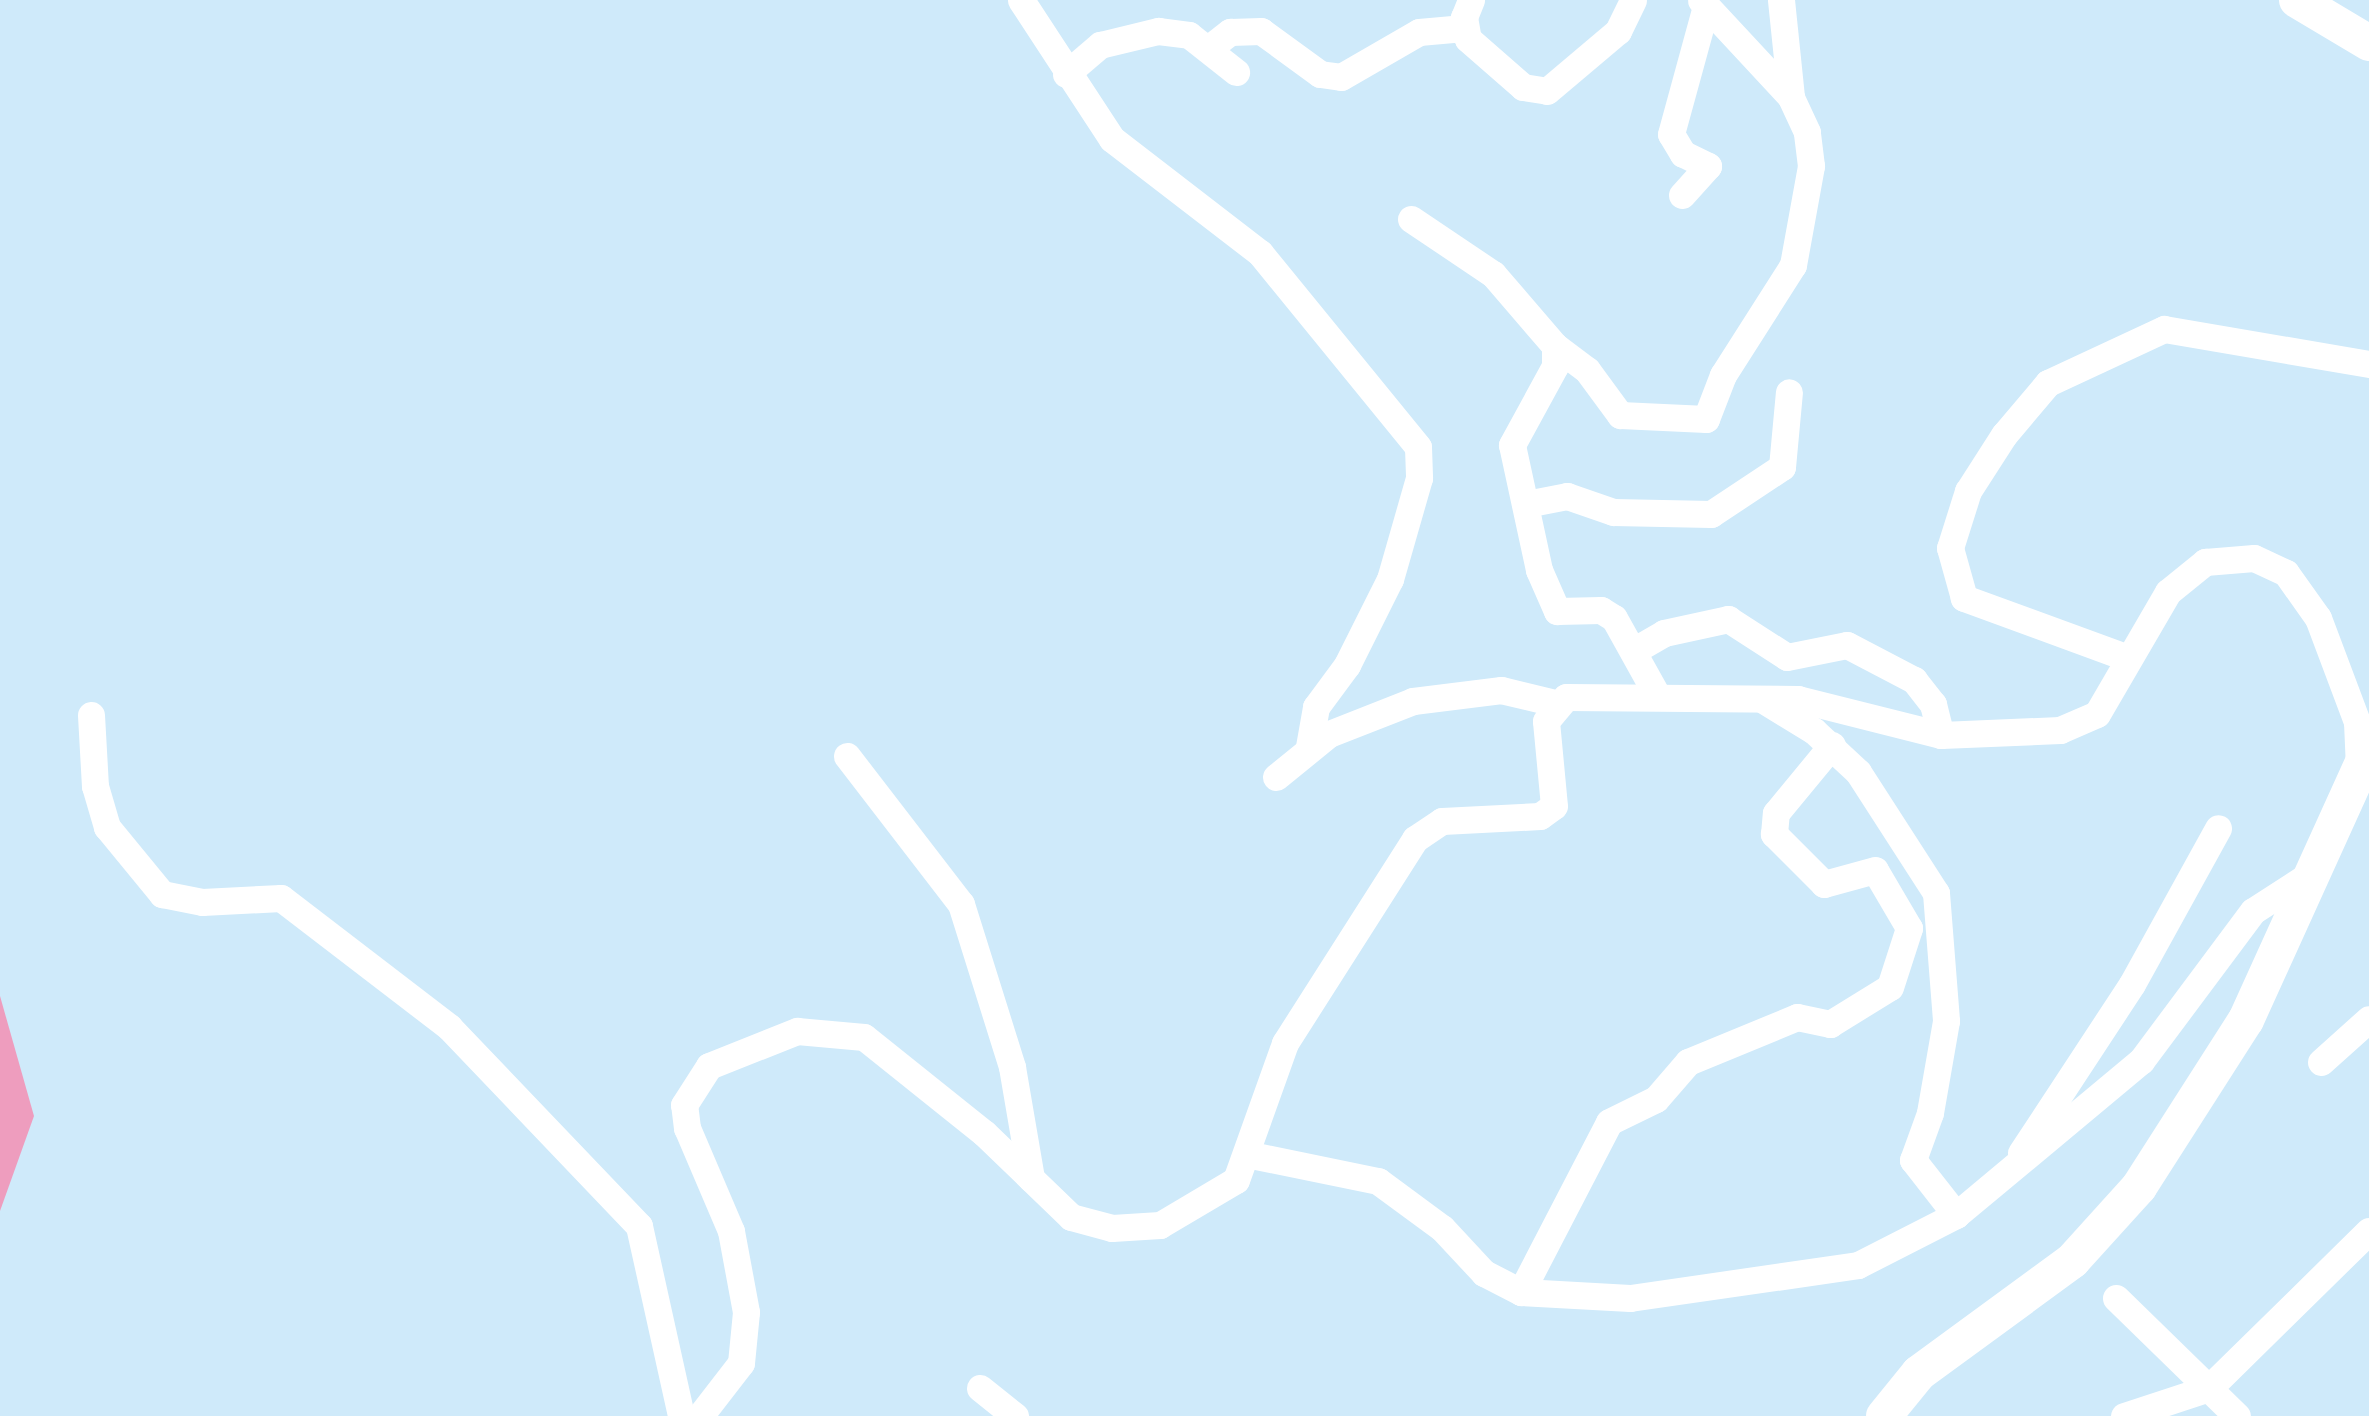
<!DOCTYPE html>
<style>
body{margin:0}
#map{position:relative;width:2369px;height:1416px;overflow:hidden;background:#cfeafa;font-family:"Alegreya Sans",sans-serif}
div>[style]{position:absolute}
.green>*{inset:0;background:#ee9dbe}
.minor>*{height:27px;margin:-13.5px;padding:0 13.5px;transform-origin:13.5px;border-radius:13.5px;background:#fff}
.major>*{height:36px;margin:-18px;padding:0 18px;transform-origin:18px;border-radius:18px;background:#fff}
span{translate:-50% -50%;white-space:nowrap;text-align:center;line-height:1.15;-webkit-text-stroke:9px #e7f5fd;paint-order:stroke}
</style>
<div id="map">
<div class="green">
<div style="clip-path:polygon(0 996px,34px 1116px,0 1211px)"></div>
</div>
<div class="minor">
<div style="left:1021px;top:0;width:166px;rotate:56.8deg"></div>
<div style="left:1112px;top:139px;width:187px;rotate:37.6deg"></div>
<div style="left:1260px;top:253px;width:250px;rotate:50.8deg"></div>
<div style="left:1418px;top:447px;width:31px;rotate:88deg"></div>
<div style="left:1419px;top:478px;width:105px;rotate:106deg"></div>
<div style="left:1390px;top:579px;width:96px;rotate:116.6deg"></div>
<div style="left:1347px;top:665px;width:52px;rotate:126.4deg"></div>
<div style="left:1316px;top:707px;width:40px;rotate:100deg"></div>
<div style="left:1471px;top:0;width:18px;rotate:112deg"></div>
<div style="left:1464px;top:17px;width:22px;rotate:80deg"></div>
<div style="left:1468px;top:39px;width:73px;rotate:41.1deg"></div>
<div style="left:1523px;top:87px;width:24px;rotate:9deg"></div>
<div style="left:1547px;top:91px;width:93px;rotate:-40.2deg"></div>
<div style="left:1618px;top:31px;width:34px;rotate:-64deg"></div>
<div style="left:1781px;top:0;width:98px;rotate:84.1deg"></div>
<div style="left:1208px;top:49px;width:28px;rotate:-38deg"></div>
<div style="left:1230px;top:32px;width:31px;rotate:-2deg"></div>
<div style="left:1261px;top:31px;width:73px;rotate:36.1deg"></div>
<div style="left:1320px;top:74px;width:21px;rotate:8deg"></div>
<div style="left:1341px;top:77px;width:90px;rotate:-30deg"></div>
<div style="left:1419px;top:32px;width:45px;rotate:-5.1deg"></div>
<div style="left:1066px;top:74px;width:45px;rotate:-40.5deg"></div>
<div style="left:1100px;top:45px;width:60px;rotate:-13.6deg"></div>
<div style="left:1158px;top:31px;width:31px;rotate:7deg"></div>
<div style="left:1189px;top:35px;width:60px;rotate:38.2deg"></div>
<div style="left:1682px;top:195px;width:39px;rotate:-48deg"></div>
<div style="left:1708px;top:166px;width:28px;rotate:-154deg"></div>
<div style="left:1683px;top:154px;width:23px;rotate:-121deg"></div>
<div style="left:1671px;top:134px;width:129px;rotate:-74.7deg"></div>
<div style="left:1411px;top:219px;width:99px;rotate:33.9deg"></div>
<div style="left:1493px;top:274px;width:95px;rotate:49.3deg"></div>
<div style="left:1555px;top:346px;width:20px;rotate:90deg"></div>
<div style="left:1555px;top:366px;width:90px;rotate:118.6deg"></div>
<div style="left:1512px;top:445px;width:128px;rotate:77.8deg"></div>
<div style="left:1539px;top:570px;width:45px;rotate:66.3deg"></div>
<div style="left:1557px;top:611px;width:44px;rotate:-1.3deg"></div>
<div style="left:1601px;top:610px;width:15px;rotate:32deg"></div>
<div style="left:1614px;top:618px;width:90px;rotate:60.9deg"></div>
<div style="left:1555px;top:346px;width:40px;rotate:37deg"></div>
<div style="left:1587px;top:370px;width:56px;rotate:53.7deg"></div>
<div style="left:1620px;top:415px;width:86px;rotate:2.7deg"></div>
<div style="left:1706px;top:419px;width:47px;rotate:-68.9deg"></div>
<div style="left:1723px;top:375px;width:130px;rotate:-57.5deg"></div>
<div style="left:1793px;top:265px;width:101px;rotate:-79.7deg"></div>
<div style="left:1811px;top:166px;width:34px;rotate:-97deg"></div>
<div style="left:1807px;top:132px;width:38px;rotate:-115deg"></div>
<div style="left:1791px;top:97px;width:132px;rotate:-132.9deg"></div>
<div style="left:1526px;top:504px;width:42px;rotate:-11deg"></div>
<div style="left:1567px;top:496px;width:49px;rotate:19.2deg"></div>
<div style="left:1613px;top:512px;width:98px;rotate:1.2deg"></div>
<div style="left:1711px;top:514px;width:85px;rotate:-33.5deg"></div>
<div style="left:1782px;top:467px;width:75px;rotate:-84.7deg"></div>
<div style="left:1633px;top:651px;width:36px;rotate:-30deg"></div>
<div style="left:1664px;top:633px;width:66px;rotate:-12.3deg"></div>
<div style="left:1728px;top:619px;width:70px;rotate:32.8deg"></div>
<div style="left:1787px;top:657px;width:61px;rotate:-11.3deg"></div>
<div style="left:1847px;top:645px;width:76px;rotate:27.6deg"></div>
<div style="left:1914px;top:680px;width:31px;rotate:52deg"></div>
<div style="left:1933px;top:704px;width:32px;rotate:76deg"></div>
<div style="left:2128px;top:658px;width:175px;rotate:-159.9deg"></div>
<div style="left:1964px;top:598px;width:52px;rotate:-105.6deg"></div>
<div style="left:1950px;top:548px;width:60px;rotate:-72.5deg"></div>
<div style="left:1968px;top:491px;width:67px;rotate:-57.3deg"></div>
<div style="left:2004px;top:435px;width:68px;rotate:-49.8deg"></div>
<div style="left:2048px;top:383px;width:128px;rotate:-25deg"></div>
<div style="left:2164px;top:329px;width:208px;rotate:9.7deg"></div>
<div style="left:1765px;top:701px;width:57px;rotate:31.5deg"></div>
<div style="left:1814px;top:731px;width:60px;rotate:43deg"></div>
<div style="left:1858px;top:772px;width:144px;rotate:57.2deg"></div>
<div style="left:1936px;top:893px;width:128px;rotate:85.5deg"></div>
<div style="left:1946px;top:1021px;width:93px;rotate:99.9deg"></div>
<div style="left:1930px;top:1113px;width:50px;rotate:109.9deg"></div>
<div style="left:1913px;top:1160px;width:70px;rotate:52deg"></div>
<div style="left:91px;top:715px;width:71px;rotate:86.8deg"></div>
<div style="left:95px;top:786px;width:43px;rotate:73.7deg"></div>
<div style="left:107px;top:827px;width:87px;rotate:50.6deg"></div>
<div style="left:162px;top:894px;width:41px;rotate:11.3deg"></div>
<div style="left:202px;top:902px;width:79px;rotate:-2.9deg"></div>
<div style="left:281px;top:898px;width:212px;rotate:37.5deg"></div>
<div style="left:449px;top:1027px;width:275px;rotate:46.3deg"></div>
<div style="left:639px;top:1226px;width:195px;rotate:77.5deg"></div>
<div style="left:847px;top:756px;width:187px;rotate:52.4deg"></div>
<div style="left:961px;top:904px;width:171px;rotate:72.6deg"></div>
<div style="left:1012px;top:1067px;width:113px;rotate:80.3deg"></div>
<div style="left:1276px;top:777px;width:68px;rotate:-39.1deg"></div>
<div style="left:1329px;top:734px;width:90px;rotate:-21.4deg"></div>
<div style="left:1413px;top:701px;width:89px;rotate:-7.1deg"></div>
<div style="left:1501px;top:690px;width:56px;rotate:13.5deg"></div>
<div style="left:2321px;top:1062px;width:64px;rotate:-41.9deg"></div>
<div style="left:2021px;top:1153px;width:202px;rotate:-56.7deg"></div>
<div style="left:2132px;top:984px;width:178px;rotate:-61.1deg"></div>
<div style="left:1251px;top:1155px;width:130px;rotate:11.6deg"></div>
<div style="left:1378px;top:1181px;width:79px;rotate:36.3deg"></div>
<div style="left:1442px;top:1228px;width:62px;rotate:47deg"></div>
<div style="left:1484px;top:1273px;width:42px;rotate:27.2deg"></div>
<div style="left:1521px;top:1292px;width:109px;rotate:3.2deg"></div>
<div style="left:1630px;top:1298px;width:230px;rotate:-8.2deg"></div>
<div style="left:1858px;top:1265px;width:110px;rotate:-27deg"></div>
<div style="left:1956px;top:1215px;width:241px;rotate:-39.8deg"></div>
<div style="left:2141px;top:1061px;width:187px;rotate:-53.3deg"></div>
<div style="left:2253px;top:911px;width:74px;rotate:-32.8deg"></div>
<div style="left:1521px;top:1292px;width:191px;rotate:-62.6deg"></div>
<div style="left:1609px;top:1122px;width:52px;rotate:-26.1deg"></div>
<div style="left:1656px;top:1099px;width:49px;rotate:-49.1deg"></div>
<div style="left:1688px;top:1062px;width:118px;rotate:-22.4deg"></div>
<div style="left:1797px;top:1017px;width:34px;rotate:12deg"></div>
<div style="left:1830px;top:1024px;width:70px;rotate:-31.7deg"></div>
<div style="left:1890px;top:987px;width:62px;rotate:-72.1deg"></div>
<div style="left:1909px;top:928px;width:67px;rotate:-120.4deg"></div>
<div style="left:1875px;top:870px;width:53px;rotate:164.6deg"></div>
<div style="left:1824px;top:884px;width:71px;rotate:-135deg"></div>
<div style="left:1774px;top:834px;width:21px;rotate:-85deg"></div>
<div style="left:1776px;top:813px;width:88px;rotate:-50.5deg"></div>
<div style="left:2116px;top:1298px;width:169px;rotate:44.3deg"></div>
<div style="left:980px;top:1388px;width:45px;rotate:38.7deg"></div>
<div style="left:700px;top:1416px;width:67px;rotate:-52.3deg"></div>
<div style="left:741px;top:1363px;width:51px;rotate:-84.4deg"></div>
<div style="left:746px;top:1312px;width:82px;rotate:-100.5deg"></div>
<div style="left:731px;top:1231px;width:112px;rotate:-113.1deg"></div>
<div style="left:687px;top:1128px;width:23px;rotate:-97deg"></div>
<div style="left:684px;top:1105px;width:46px;rotate:-57.3deg"></div>
<div style="left:709px;top:1066px;width:95px;rotate:-21.7deg"></div>
<div style="left:797px;top:1031px;width:67px;rotate:5.1deg"></div>
<div style="left:864px;top:1037px;width:154px;rotate:38.7deg"></div>
<div style="left:984px;top:1133px;width:121px;rotate:44deg"></div>
<div style="left:1071px;top:1217px;width:42px;rotate:15deg"></div>
<div style="left:1112px;top:1228px;width:48px;rotate:-3.6deg"></div>
<div style="left:1160px;top:1225px;width:88px;rotate:-30.6deg"></div>
<div style="left:1236px;top:1180px;width:145px;rotate:-70.3deg"></div>
<div style="left:1285px;top:1043px;width:242px;rotate:-57.5deg"></div>
<div style="left:1415px;top:839px;width:32px;rotate:-34deg"></div>
<div style="left:1442px;top:821px;width:98px;rotate:-2.9deg"></div>
<div style="left:1540px;top:816px;width:17px;rotate:-36deg"></div>
<div style="left:1554px;top:806px;width:85px;rotate:-95.4deg"></div>
<div style="left:1546px;top:721px;width:31px;rotate:-50deg"></div>
<div style="left:1566px;top:697px;width:232px;rotate:0.5deg"></div>
<div style="left:1798px;top:699px;width:147px;rotate:14.1deg"></div>
<div style="left:1941px;top:735px;width:119px;rotate:-2.4deg"></div>
<div style="left:2060px;top:730px;width:40px;rotate:-23.4deg"></div>
<div style="left:2097px;top:714px;width:141px;rotate:-59.8deg"></div>
<div style="left:2168px;top:592px;width:48px;rotate:-39deg"></div>
<div style="left:2205px;top:562px;width:49px;rotate:-4.7deg"></div>
<div style="left:2254px;top:558px;width:35px;rotate:25deg"></div>
<div style="left:2286px;top:573px;width:55px;rotate:54.6deg"></div>
<div style="left:2318px;top:618px;width:111px;rotate:69.4deg"></div>
<div style="left:2357px;top:722px;width:46px;rotate:87.5deg"></div>
<div style="left:2124px;top:1416px;width:89px;rotate:-18.2deg"></div>
<div style="left:2209px;top:1388px;width:224px;rotate:-44.5deg"></div>
</div>
<div class="major">
<div style="left:2297px;top:0;width:84px;rotate:30.8deg"></div>
<div style="left:1884px;top:1416px;width:55px;rotate:-50.9deg"></div>
<div style="left:1919px;top:1373px;width:190px;rotate:-36.2deg"></div>
<div style="left:2072px;top:1261px;width:100px;rotate:-47.8deg"></div>
<div style="left:2139px;top:1187px;width:198px;rotate:-57.4deg"></div>
<div style="left:2246px;top:1020px;width:298px;rotate:-65.6deg"></div>
</div>
</div>
